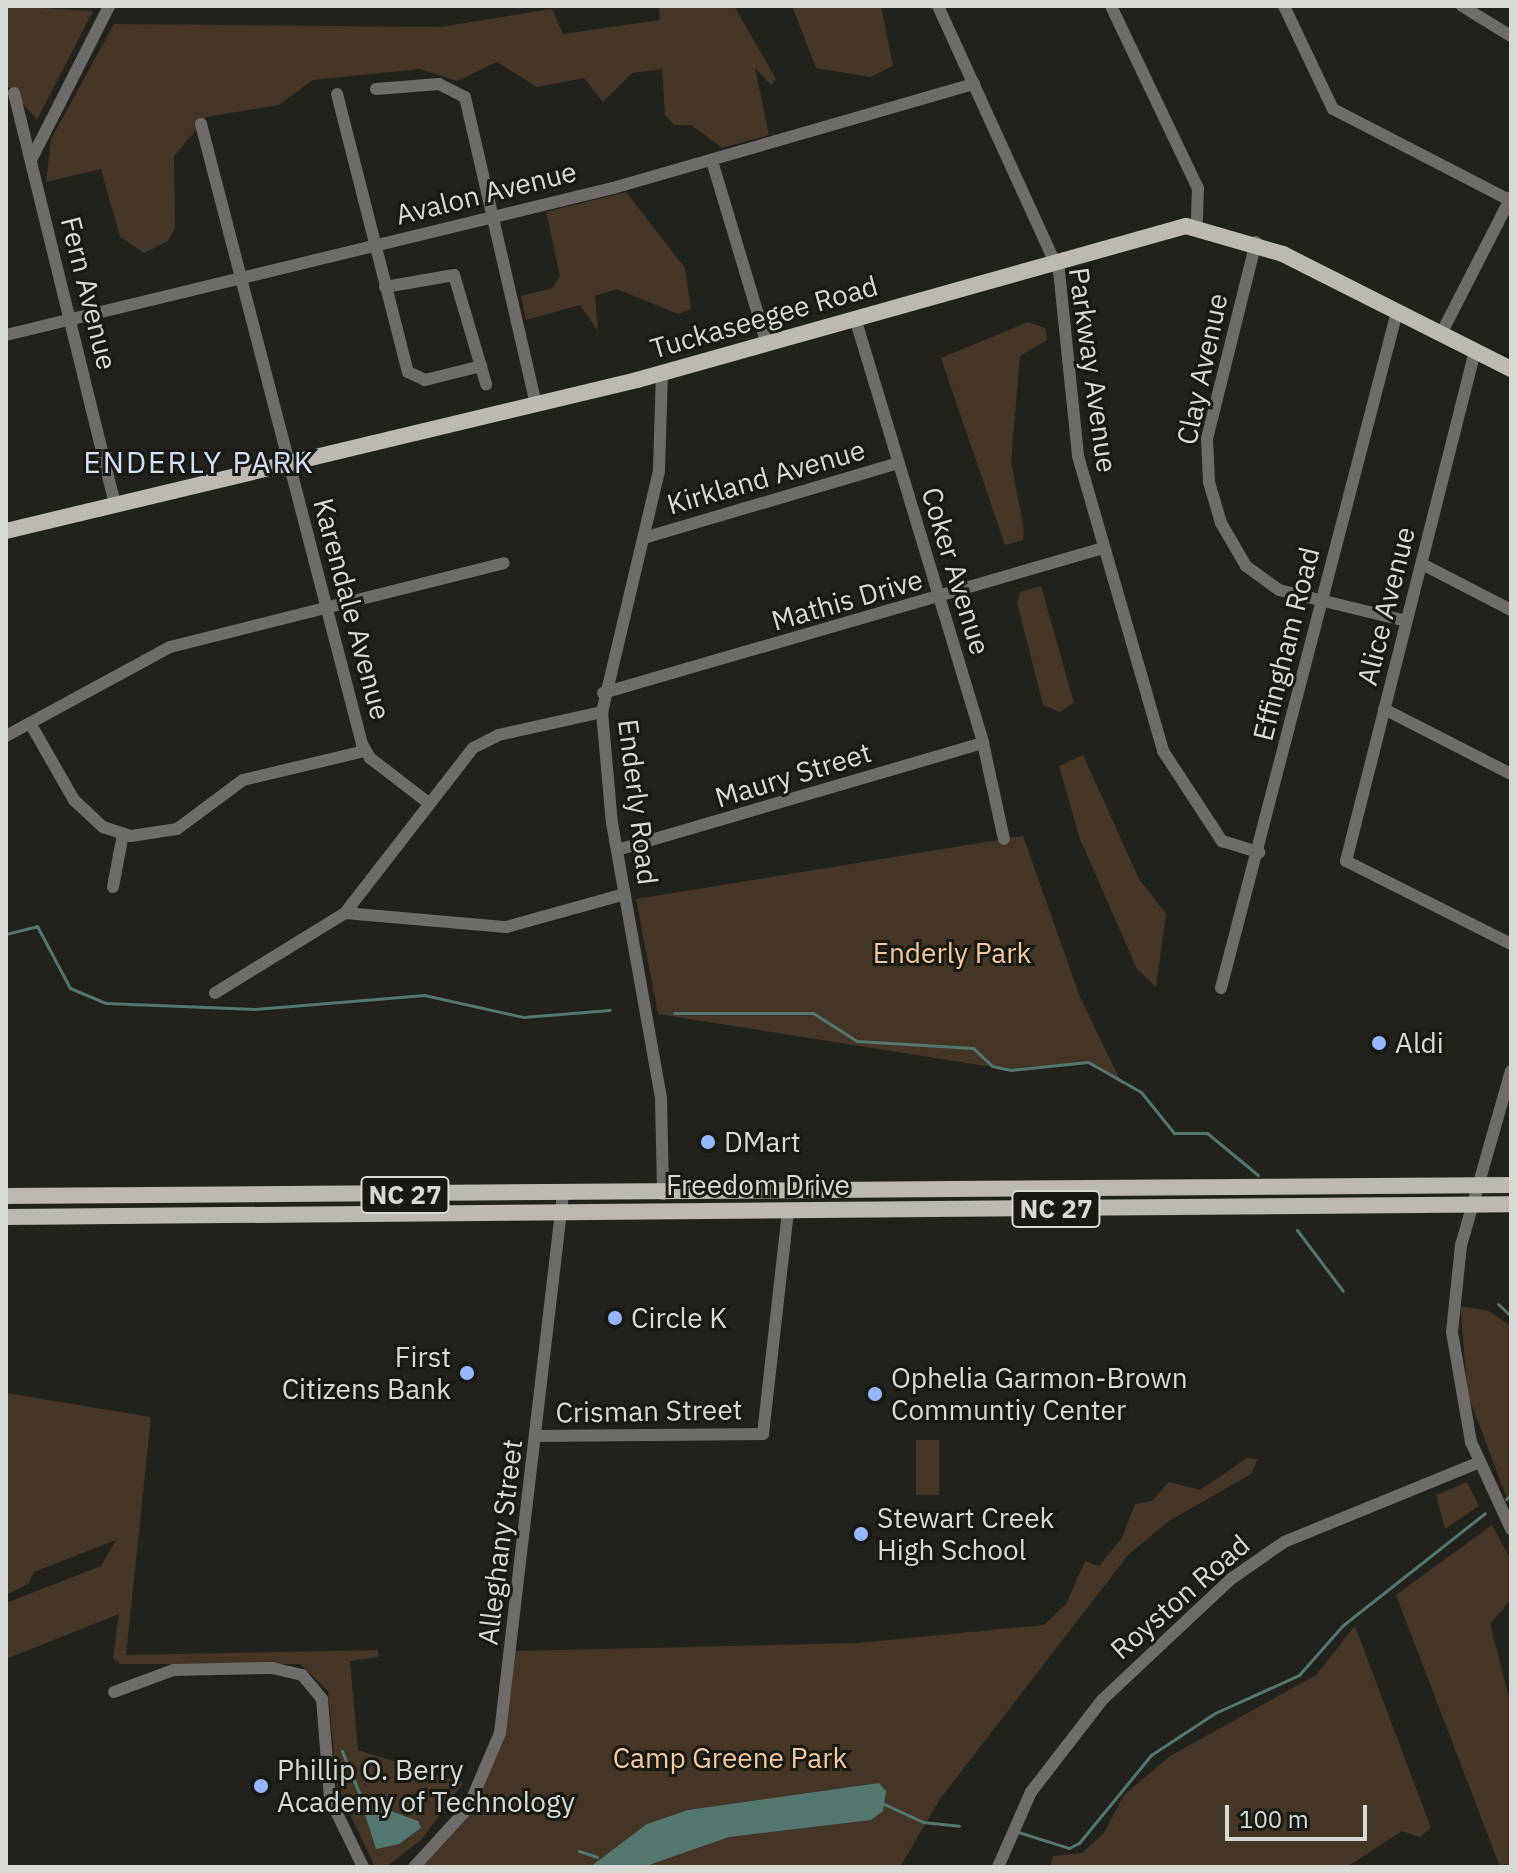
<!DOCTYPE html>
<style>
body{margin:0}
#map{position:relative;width:1517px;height:1873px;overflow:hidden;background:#20221b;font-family:"IBM Plex Sans",sans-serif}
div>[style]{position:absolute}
.green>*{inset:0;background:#453525;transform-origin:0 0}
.water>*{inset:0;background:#51776e}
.stream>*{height:3px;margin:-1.5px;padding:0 1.5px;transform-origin:1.5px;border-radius:1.5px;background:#51776e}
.minor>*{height:12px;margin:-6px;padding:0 6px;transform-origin:6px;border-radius:6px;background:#6d6c68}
.major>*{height:16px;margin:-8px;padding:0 8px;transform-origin:8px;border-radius:8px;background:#bbb9b1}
.dots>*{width:22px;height:22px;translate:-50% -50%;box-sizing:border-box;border:4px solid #171912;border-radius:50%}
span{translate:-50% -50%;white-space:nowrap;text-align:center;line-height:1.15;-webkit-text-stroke:6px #171912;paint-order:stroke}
.shield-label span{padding:2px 6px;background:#171912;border:2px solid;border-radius:6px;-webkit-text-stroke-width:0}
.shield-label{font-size:26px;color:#d8dad5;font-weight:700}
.street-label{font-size:28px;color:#d8dad5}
.park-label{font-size:28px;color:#f6c9a0}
.poi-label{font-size:28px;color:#d8dad5}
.left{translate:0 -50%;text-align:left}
.right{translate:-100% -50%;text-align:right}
.neighbourhood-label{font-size:30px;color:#d2e0fb;letter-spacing:2px}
.frame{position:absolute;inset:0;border:8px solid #d8dad5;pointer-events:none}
.scale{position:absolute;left:1225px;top:1805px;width:142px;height:36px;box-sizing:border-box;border:4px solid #d8dad5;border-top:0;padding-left:10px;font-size:24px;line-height:28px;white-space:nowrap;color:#d8dad5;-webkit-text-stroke:6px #171912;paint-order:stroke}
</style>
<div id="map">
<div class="green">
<div style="clip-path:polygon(6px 6px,93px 11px,37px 120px,6px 84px)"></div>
<div style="clip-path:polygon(659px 6px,734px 6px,776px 79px,771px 85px,755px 68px,769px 135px,722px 148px,691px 125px,674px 125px,665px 115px,662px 69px,632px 73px,603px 102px,584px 78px,537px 87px,497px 62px,457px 81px,420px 69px,313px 80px,279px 105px,207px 117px,174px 156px,175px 228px,168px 241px,144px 253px,120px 237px,101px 169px,46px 182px,51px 139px,114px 24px,440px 27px,552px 9px,563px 34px,660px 20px)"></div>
<div style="clip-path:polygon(792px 6px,881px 6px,893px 66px,870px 77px,816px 68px)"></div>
<div style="clip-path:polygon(626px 192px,685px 268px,691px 309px,678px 314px,617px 289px,595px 296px,598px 331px,580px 305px,526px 320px,521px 296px,553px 288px,560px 276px,546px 212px)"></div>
<div style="clip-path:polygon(1028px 322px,1045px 328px,1047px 340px,1020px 356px,1011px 462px,1024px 530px,1023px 540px,1005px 545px,941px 358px)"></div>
<div style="clip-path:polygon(1041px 586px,1074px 703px,1060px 712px,1043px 705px,1017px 603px,1020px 592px)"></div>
<div style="clip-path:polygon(1083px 755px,1139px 879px,1166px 914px,1156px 987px,1137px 969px,1080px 839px,1059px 766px)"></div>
<div style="clip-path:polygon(1023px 836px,1080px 997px,1122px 1084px,1088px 1062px,1011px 1070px,658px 1014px,636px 899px)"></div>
<div style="clip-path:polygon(1460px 1306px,1489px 1311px,1511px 1326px,1511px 1509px,1468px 1395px)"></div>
<div style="clip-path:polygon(6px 1393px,151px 1417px,126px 1655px,378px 1650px,379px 1657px,350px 1661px,358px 1750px,463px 1783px,422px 1839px,386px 1867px,375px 1867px,337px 1787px,328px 1691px,300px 1664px,120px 1664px,113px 1658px,119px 1614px,6px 1659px,6px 1603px,101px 1566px,116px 1540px,34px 1572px,28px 1584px,6px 1595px)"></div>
<div style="left:916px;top:1440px;width:23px;height:55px"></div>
<div style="clip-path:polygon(1247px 1458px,1258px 1459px,1251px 1474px,1169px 1521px,1128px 1555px,940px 1799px,900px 1867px,416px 1867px,482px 1786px,514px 1651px,857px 1643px,1044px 1625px,1066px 1604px,1085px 1561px,1099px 1566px,1122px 1538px,1135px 1504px,1152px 1501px,1169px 1482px,1200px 1490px)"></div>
<div style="clip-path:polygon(1467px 1482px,1479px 1506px,1445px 1529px,1436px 1495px)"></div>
<div style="clip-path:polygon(1492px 1525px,1511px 1560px,1511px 1600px,1490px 1624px,1511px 1705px,1511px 1867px,1500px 1867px,1396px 1595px)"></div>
<div style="clip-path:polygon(1355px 1626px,1431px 1828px,1420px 1837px,1402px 1831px,1347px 1867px,1050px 1867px,1053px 1856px,1082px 1853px,1104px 1833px,1124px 1795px,1170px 1756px,1316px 1675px)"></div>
</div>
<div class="water">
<div style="clip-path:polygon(879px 1783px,886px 1791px,883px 1811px,871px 1820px,729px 1837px,643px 1867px,590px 1867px,647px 1824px,688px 1810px)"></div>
<div style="clip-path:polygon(372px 1804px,418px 1821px,421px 1828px,399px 1844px,376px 1849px,363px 1808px)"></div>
</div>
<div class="stream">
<div style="left:6px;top:934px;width:32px;rotate:-14deg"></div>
<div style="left:37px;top:926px;width:70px;rotate:62deg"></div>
<div style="left:70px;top:988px;width:39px;rotate:23deg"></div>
<div style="left:106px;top:1003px;width:149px;rotate:2.3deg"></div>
<div style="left:255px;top:1009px;width:170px;rotate:-4.7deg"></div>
<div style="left:424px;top:995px;width:101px;rotate:12.5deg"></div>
<div style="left:523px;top:1017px;width:87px;rotate:-4.6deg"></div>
<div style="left:674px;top:1013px;width:139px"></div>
<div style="left:813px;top:1013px;width:52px;rotate:32.5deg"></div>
<div style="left:857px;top:1041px;width:116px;rotate:3.5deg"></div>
<div style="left:973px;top:1048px;width:26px;rotate:43deg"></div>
<div style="left:992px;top:1066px;width:19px;rotate:12deg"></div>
<div style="left:1011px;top:1070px;width:77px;rotate:-5.9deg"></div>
<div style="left:1088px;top:1062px;width:61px;rotate:29.5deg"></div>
<div style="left:1141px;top:1092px;width:53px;rotate:51.2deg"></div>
<div style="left:1174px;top:1133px;width:33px"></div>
<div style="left:1207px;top:1133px;width:66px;rotate:39.5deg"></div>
<div style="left:1297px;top:1230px;width:76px;rotate:53deg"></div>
<div style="left:1498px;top:1304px;width:18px;rotate:43deg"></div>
<div style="left:1506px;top:1499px;width:6px;rotate:-39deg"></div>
<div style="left:342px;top:1751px;width:61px;rotate:67.7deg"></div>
<div style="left:882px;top:1803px;width:45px;rotate:24.9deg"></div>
<div style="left:923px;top:1822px;width:36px;rotate:6deg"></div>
<div style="left:1018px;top:1832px;width:53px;rotate:17.4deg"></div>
<div style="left:1069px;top:1848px;width:11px;rotate:-27deg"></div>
<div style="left:1079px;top:1843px;width:114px;rotate:-50.7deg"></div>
<div style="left:1151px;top:1755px;width:77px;rotate:-33.3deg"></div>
<div style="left:1215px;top:1713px;width:92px;rotate:-24.3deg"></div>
<div style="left:1299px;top:1675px;width:65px;rotate:-48.7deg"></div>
<div style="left:1342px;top:1626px;width:182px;rotate:-38.3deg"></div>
<div style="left:579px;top:1851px;width:19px;rotate:18deg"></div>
</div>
<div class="minor">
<div style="left:938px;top:6px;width:291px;rotate:65.5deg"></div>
<div style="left:1059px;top:271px;width:186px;rotate:84.1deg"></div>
<div style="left:1078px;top:456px;width:307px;rotate:73.9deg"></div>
<div style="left:1163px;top:751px;width:108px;rotate:56.8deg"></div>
<div style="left:1222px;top:841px;width:39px;rotate:17deg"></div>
<div style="left:1111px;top:6px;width:202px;rotate:64.5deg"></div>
<div style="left:1198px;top:188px;width:38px;rotate:92deg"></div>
<div style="left:1284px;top:6px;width:114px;rotate:64.6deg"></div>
<div style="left:1333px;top:109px;width:200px;rotate:27.3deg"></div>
<div style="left:1462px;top:6px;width:57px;rotate:31.5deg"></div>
<div style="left:376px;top:89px;width:63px;rotate:-4.5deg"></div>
<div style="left:439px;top:84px;width:29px;rotate:27deg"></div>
<div style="left:465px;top:97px;width:315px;rotate:77deg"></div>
<div style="left:14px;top:93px;width:424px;rotate:76.2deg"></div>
<div style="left:337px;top:94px;width:287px;rotate:75.7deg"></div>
<div style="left:408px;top:372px;width:19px;rotate:25deg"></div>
<div style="left:425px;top:380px;width:58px;rotate:-14deg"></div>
<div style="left:201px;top:124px;width:641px;rotate:75.44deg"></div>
<div style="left:362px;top:744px;width:16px;rotate:60deg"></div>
<div style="left:370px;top:758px;width:71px;rotate:37.5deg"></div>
<div style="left:31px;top:160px;width:173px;rotate:-63.1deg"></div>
<div style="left:712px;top:161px;width:191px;rotate:73.3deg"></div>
<div style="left:1256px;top:242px;width:202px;rotate:104deg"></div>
<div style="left:1207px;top:438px;width:44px;rotate:87.4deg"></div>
<div style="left:1209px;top:482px;width:43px;rotate:73.7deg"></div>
<div style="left:1221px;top:523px;width:50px;rotate:59.8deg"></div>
<div style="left:1246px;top:566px;width:41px;rotate:36deg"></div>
<div style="left:1279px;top:590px;width:131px;rotate:13.7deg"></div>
<div style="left:385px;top:287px;width:70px;rotate:-9.9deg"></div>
<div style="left:454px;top:275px;width:114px;rotate:73.6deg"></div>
<div style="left:855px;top:318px;width:444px;rotate:73.2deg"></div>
<div style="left:983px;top:743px;width:98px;rotate:77.7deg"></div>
<div style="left:1441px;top:334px;width:154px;rotate:-62.9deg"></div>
<div style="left:6px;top:335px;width:625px;rotate:-13.61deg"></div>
<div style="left:613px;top:188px;width:376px;rotate:-16.1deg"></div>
<div style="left:1475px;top:351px;width:526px;rotate:104.19deg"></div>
<div style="left:1346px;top:861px;width:185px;rotate:26.7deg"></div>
<div style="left:662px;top:373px;width:98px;rotate:91.8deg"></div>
<div style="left:659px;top:471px;width:248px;rotate:103.3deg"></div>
<div style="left:602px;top:712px;width:111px;rotate:84.9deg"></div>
<div style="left:612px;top:823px;width:278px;rotate:79.9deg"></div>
<div style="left:661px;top:1097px;width:97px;rotate:88.8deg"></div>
<div style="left:647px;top:537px;width:262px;rotate:-16.4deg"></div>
<div style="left:1422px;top:564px;width:100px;rotate:27.3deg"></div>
<div style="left:603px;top:693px;width:521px;rotate:-16.17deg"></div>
<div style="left:1384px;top:709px;width:143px;rotate:27.1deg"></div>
<div style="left:30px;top:723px;width:89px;rotate:60.3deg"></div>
<div style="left:74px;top:800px;width:40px;rotate:43deg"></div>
<div style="left:103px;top:827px;width:29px;rotate:18deg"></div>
<div style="left:131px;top:836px;width:47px;rotate:-8.7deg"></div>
<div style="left:177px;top:829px;width:82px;rotate:-36.6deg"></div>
<div style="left:243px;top:780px;width:125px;rotate:-13.4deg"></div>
<div style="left:6px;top:736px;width:187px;rotate:-28.5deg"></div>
<div style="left:170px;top:647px;width:344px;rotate:-14.1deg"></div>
<div style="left:617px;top:850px;width:381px;rotate:-16.3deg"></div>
<div style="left:113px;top:887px;width:54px;rotate:-79.3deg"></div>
<div style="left:345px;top:913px;width:209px;rotate:-52.2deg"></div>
<div style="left:473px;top:748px;width:28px;rotate:-27deg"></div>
<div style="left:498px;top:735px;width:107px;rotate:-12.5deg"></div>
<div style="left:1221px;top:988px;width:699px;rotate:-75.41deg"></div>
<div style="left:215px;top:993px;width:153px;rotate:-31.6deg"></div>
<div style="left:345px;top:913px;width:162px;rotate:5deg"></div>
<div style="left:506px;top:927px;width:123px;rotate:-15.5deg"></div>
<div style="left:1511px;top:1071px;width:181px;rotate:106deg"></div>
<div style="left:1461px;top:1245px;width:87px;rotate:95.9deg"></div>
<div style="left:1452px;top:1332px;width:112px;rotate:80.2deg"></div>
<div style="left:1471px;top:1442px;width:96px;rotate:65.3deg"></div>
<div style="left:536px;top:1436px;width:227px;rotate:-0.5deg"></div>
<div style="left:763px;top:1434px;width:224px;rotate:-83.6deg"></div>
<div style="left:114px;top:1692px;width:63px;rotate:-20.4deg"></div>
<div style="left:173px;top:1670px;width:99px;rotate:-1.2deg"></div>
<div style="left:272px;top:1668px;width:31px;rotate:13deg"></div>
<div style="left:302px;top:1675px;width:31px;rotate:50deg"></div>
<div style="left:322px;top:1699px;width:100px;rotate:85.4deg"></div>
<div style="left:330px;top:1799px;width:76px;rotate:64.1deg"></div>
<div style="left:414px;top:1867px;width:80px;rotate:-47.5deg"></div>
<div style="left:468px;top:1808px;width:82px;rotate:-66.9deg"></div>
<div style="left:500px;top:1733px;width:543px;rotate:-83.33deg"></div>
<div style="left:998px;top:1867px;width:82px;rotate:-66.3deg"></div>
<div style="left:1031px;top:1792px;width:116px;rotate:-52.3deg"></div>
<div style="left:1102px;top:1700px;width:177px;rotate:-43.2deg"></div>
<div style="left:1231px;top:1579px;width:65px;rotate:-34.9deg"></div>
<div style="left:1284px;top:1542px;width:209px;rotate:-22.2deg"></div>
</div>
<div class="major">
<div style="left:6px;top:531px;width:649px;rotate:-13.46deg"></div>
<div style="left:637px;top:380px;width:570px;rotate:-15.67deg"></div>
<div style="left:1186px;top:226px;width:101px;rotate:16.1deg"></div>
<div style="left:1283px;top:254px;width:255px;rotate:26.8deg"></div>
<div style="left:6px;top:1196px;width:1505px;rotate:-0.42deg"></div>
<div style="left:6px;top:1217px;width:1505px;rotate:-0.49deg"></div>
</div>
<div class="dots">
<div style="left:1379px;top:1043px;background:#94b7fd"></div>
<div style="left:708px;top:1142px;background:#94b7fd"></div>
<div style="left:615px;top:1318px;background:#94b7fd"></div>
<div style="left:467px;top:1373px;background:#94b7fd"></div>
<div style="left:875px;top:1394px;background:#94b7fd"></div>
<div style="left:861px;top:1534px;background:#94b7fd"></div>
<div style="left:261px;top:1786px;background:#94b7fd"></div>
</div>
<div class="shield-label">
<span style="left:405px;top:1195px">NC 27</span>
<span style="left:1056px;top:1209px">NC 27</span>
</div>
<div class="street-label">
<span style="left:486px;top:193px;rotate:-14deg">Avalon Avenue</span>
<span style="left:89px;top:293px;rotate:76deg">Fern Avenue</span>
<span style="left:764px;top:317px;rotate:-16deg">Tuckaseegee Road</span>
<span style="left:1202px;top:369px;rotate:-78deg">Clay Avenue</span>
<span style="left:1093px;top:370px;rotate:82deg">Parkway Avenue</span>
<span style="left:766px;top:477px;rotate:-16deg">Kirkland Avenue</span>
<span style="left:956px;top:571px;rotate:73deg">Coker Avenue</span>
<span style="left:847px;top:600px;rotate:-16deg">Mathis Drive</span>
<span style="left:1386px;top:606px;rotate:-76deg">Alice Avenue</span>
<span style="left:352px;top:609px;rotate:75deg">Karendale Avenue</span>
<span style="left:1286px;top:644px;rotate:-76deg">Effingham Road</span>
<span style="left:793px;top:775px;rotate:-17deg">Maury Street</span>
<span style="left:638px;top:802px;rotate:83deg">Enderly Road</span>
<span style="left:758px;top:1185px">Freedom Drive</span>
<span style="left:649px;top:1411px;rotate:-1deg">Crisman Street</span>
<span style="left:500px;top:1542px;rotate:-83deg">Alleghany Street</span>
<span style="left:1180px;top:1597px;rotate:-41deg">Royston Road</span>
</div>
<div class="park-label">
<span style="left:952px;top:953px">Enderly Park</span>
<span style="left:730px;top:1758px">Camp Greene Park</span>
</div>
<div class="poi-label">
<span class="left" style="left:1395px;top:1043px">Aldi</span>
<span class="left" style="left:724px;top:1142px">DMart</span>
<span class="left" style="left:631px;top:1318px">Circle K</span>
<span class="right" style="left:451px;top:1373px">First<br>Citizens Bank</span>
<span class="left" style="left:891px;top:1394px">Ophelia Garmon-Brown<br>Communtiy Center</span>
<span class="left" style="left:877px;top:1534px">Stewart Creek<br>High School</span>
<span class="left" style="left:277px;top:1786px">Phillip O. Berry<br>Academy of Technology</span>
</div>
<div class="neighbourhood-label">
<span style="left:199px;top:462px">ENDERLY PARK</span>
</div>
<div class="frame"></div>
<div class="scale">100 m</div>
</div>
